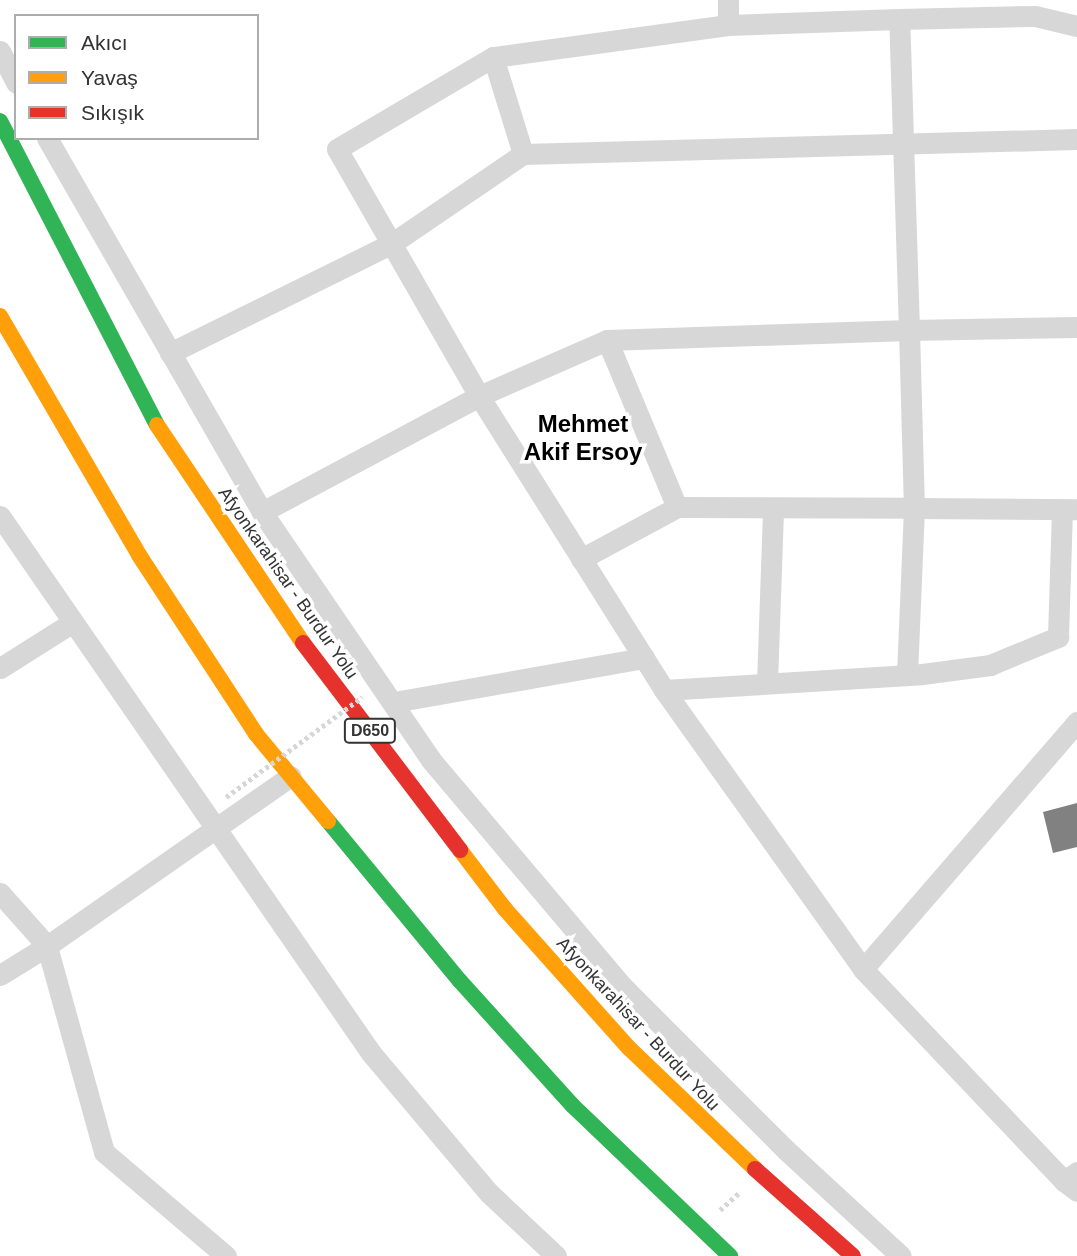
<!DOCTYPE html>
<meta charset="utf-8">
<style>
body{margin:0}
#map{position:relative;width:1077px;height:1256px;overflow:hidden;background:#fff;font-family:Helvetica,sans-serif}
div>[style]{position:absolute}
.building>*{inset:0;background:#818181}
.path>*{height:4.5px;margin-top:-2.25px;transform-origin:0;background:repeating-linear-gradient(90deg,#d6d6d6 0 3.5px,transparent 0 7px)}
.street>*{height:21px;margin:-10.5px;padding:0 10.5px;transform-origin:10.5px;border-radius:10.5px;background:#d7d7d7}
.fast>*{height:16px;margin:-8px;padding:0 8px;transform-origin:8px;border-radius:8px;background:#30b455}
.slow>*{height:16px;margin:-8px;padding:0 8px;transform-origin:8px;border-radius:8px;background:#ff9f0a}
.jam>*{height:16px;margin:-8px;padding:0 8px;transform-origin:8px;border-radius:8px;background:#e5322d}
.path-bridge>*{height:4.5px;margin-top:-2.25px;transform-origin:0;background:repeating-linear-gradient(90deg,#d6d6d6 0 3.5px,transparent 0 7px)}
span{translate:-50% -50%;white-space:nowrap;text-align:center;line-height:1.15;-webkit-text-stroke:7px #fff;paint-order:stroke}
.shield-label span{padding:2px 5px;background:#fff;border:2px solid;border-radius:5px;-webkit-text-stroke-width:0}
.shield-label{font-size:16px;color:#333;font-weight:700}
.street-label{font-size:18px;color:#333}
.district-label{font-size:24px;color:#000;font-weight:700}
.legend{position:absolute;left:14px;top:14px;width:245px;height:126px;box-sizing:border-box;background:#fff;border:2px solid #adadad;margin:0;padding:9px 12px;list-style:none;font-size:21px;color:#333}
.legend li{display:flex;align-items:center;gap:14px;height:35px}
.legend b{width:35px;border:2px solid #adadad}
</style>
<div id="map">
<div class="building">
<div style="clip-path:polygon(1077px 803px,1077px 847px,1053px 853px,1043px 812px)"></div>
</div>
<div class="path">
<div style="left:720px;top:1210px;width:27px;rotate:-42deg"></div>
</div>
<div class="street">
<div style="left:728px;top:0;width:25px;rotate:90deg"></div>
<div style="left:728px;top:25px;width:237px;rotate:172.2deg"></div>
<div style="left:493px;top:57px;width:181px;rotate:149.5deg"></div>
<div style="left:337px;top:149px;width:285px;rotate:60.1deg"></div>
<div style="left:479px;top:396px;width:140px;rotate:-23.6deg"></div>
<div style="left:607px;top:340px;width:302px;rotate:-1.9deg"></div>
<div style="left:909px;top:330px;width:311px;rotate:-91.8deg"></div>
<div style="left:899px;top:19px;width:171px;rotate:178deg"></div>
<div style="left:899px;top:19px;width:136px;rotate:-1.3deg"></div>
<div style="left:1035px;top:16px;width:43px;rotate:13.4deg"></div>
<div style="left:0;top:51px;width:36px;rotate:63deg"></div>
<div style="left:493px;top:57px;width:102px;rotate:72.8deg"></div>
<div style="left:523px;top:154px;width:554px;rotate:-1.55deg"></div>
<div style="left:47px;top:138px;width:431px;rotate:60.1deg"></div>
<div style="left:262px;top:512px;width:300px;rotate:55.7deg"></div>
<div style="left:431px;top:760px;width:296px;rotate:49.8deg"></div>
<div style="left:622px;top:986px;width:232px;rotate:45deg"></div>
<div style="left:786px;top:1150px;width:156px;rotate:42.7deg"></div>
<div style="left:1077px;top:327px;width:168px;rotate:179deg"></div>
<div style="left:909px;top:330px;width:178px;rotate:88.4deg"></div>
<div style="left:914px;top:508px;width:163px;rotate:0.4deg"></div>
<div style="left:607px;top:340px;width:181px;rotate:67.3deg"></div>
<div style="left:677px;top:507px;width:237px;rotate:0.2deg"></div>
<div style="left:914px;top:508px;width:167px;rotate:92.4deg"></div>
<div style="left:170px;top:353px;width:246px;rotate:-26.3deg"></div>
<div style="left:391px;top:244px;width:160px;rotate:-34.3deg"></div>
<div style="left:262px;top:512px;width:246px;rotate:-28.1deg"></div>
<div style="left:479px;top:396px;width:347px;rotate:57.8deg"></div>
<div style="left:0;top:516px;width:653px;rotate:55.36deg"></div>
<div style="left:371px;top:1053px;width:183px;rotate:49.9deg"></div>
<div style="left:489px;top:1193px;width:92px;rotate:43.2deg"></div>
<div style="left:581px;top:559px;width:109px;rotate:-28.4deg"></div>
<div style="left:0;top:668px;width:86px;rotate:-32.2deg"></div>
<div style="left:767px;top:683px;width:175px;rotate:-88deg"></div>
<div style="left:394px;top:702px;width:254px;rotate:-10deg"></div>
<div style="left:0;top:893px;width:71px;rotate:48.4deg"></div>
<div style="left:47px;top:946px;width:55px;rotate:148.3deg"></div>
<div style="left:863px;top:969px;width:343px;rotate:-125.5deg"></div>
<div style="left:664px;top:690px;width:258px;rotate:-3.5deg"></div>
<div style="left:922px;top:674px;width:69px;rotate:-7.5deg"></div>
<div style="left:990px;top:665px;width:74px;rotate:-22.4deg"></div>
<div style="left:1058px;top:637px;width:128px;rotate:-88.2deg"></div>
<div style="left:1077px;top:1172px;width:16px;rotate:145deg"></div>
<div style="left:1064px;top:1181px;width:16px;rotate:38deg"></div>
<div style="left:1064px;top:1181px;width:292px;rotate:-133.5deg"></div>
<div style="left:863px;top:969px;width:327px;rotate:-49.1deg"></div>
<div style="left:226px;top:1256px;width:160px;rotate:-139.6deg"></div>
<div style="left:104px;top:1152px;width:214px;rotate:-105.5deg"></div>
<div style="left:47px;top:946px;width:297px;rotate:-34.9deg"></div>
</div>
<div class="fast">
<div style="left:0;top:121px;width:342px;rotate:62.7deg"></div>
<div style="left:328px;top:821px;width:207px;rotate:50.5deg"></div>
<div style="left:460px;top:981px;width:167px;rotate:47.9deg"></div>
<div style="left:572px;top:1105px;width:219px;rotate:43.7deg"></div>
</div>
<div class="slow">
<div style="left:0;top:316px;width:276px;rotate:59.8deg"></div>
<div style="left:139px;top:555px;width:214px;rotate:56.8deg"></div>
<div style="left:256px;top:734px;width:113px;rotate:50.4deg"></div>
<div style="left:157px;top:425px;width:262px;rotate:56.2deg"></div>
<div style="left:460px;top:850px;width:74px;rotate:52.7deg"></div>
<div style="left:505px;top:909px;width:186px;rotate:48.3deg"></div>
<div style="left:629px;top:1048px;width:175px;rotate:43.8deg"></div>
</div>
<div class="jam">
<div style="left:303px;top:643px;width:260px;rotate:52.8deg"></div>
<div style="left:755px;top:1169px;width:131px;rotate:41.6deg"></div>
</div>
<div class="path-bridge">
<div style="left:226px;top:797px;width:169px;rotate:-36.3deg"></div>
</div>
<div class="shield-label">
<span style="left:370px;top:731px">D650</span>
</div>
<div class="street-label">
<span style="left:288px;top:583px;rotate:55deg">Afyonkarahisar - Burdur Yolu</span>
<span style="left:638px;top:1024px;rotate:47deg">Afyonkarahisar - Burdur Yolu</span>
</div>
<div class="district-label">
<span style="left:583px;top:438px">Mehmet<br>Akif Ersoy</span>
</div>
<ul class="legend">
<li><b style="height:9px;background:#30b455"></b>Akıcı</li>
<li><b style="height:9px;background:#ff9f0a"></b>Yavaş</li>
<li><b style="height:9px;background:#e5322d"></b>Sıkışık</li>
</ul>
</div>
